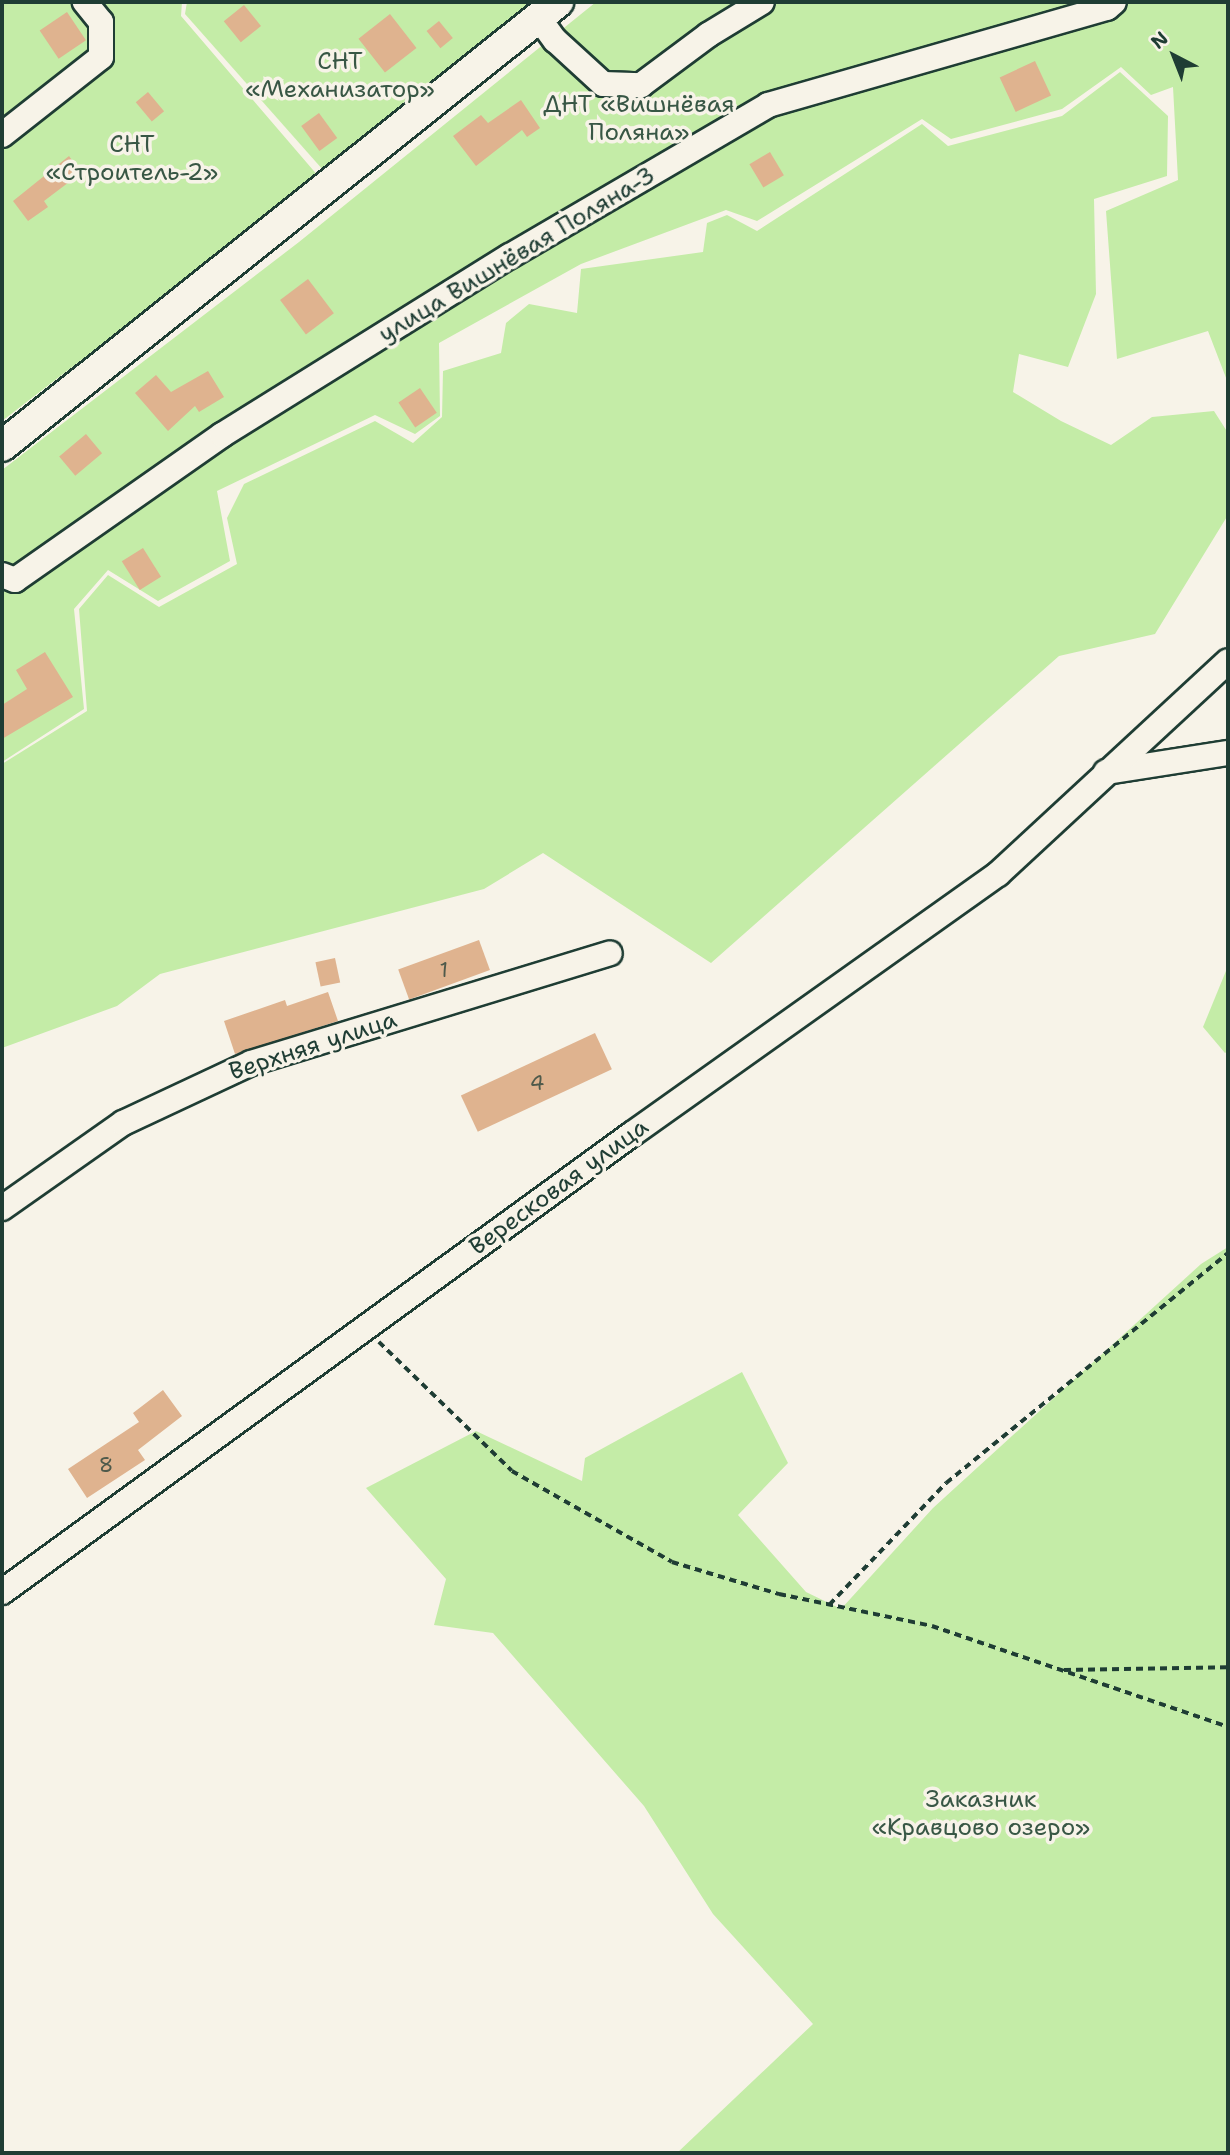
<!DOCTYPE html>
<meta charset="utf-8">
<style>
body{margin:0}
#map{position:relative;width:1230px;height:2155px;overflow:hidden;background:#f7f3e8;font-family:"Shantell Sans",sans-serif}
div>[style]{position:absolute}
.green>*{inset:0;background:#c4eca7}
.building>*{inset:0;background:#dfb38f;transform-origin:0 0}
.path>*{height:3.5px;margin-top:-1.75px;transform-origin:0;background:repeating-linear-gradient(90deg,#1f3d34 0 7px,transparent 0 12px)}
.roads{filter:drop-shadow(2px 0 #1f3d34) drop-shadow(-2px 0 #1f3d34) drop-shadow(0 2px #1f3d34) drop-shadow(0 -2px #1f3d34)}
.minor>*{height:24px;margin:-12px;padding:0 12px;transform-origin:12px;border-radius:12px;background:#f7f3e8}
.major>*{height:30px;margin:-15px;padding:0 15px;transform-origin:15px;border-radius:15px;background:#f7f3e8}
span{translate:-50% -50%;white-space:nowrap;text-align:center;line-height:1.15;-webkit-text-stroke:7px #f7f3e8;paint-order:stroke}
.number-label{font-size:21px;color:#4f5a4b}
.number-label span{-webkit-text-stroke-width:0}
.park-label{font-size:24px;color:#385745}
.street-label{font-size:24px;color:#1f3d34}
.frame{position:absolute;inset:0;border:4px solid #1f3d34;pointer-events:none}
.north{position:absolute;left:1139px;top:21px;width:70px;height:70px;-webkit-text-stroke:5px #f7f3e8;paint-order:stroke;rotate:318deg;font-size:19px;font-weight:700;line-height:28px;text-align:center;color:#1f3d34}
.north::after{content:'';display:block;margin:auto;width:24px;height:32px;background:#1f3d34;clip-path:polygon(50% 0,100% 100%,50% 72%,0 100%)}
</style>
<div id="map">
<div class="green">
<div style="clip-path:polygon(2px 2px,182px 2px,181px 16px,319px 177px,2px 421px)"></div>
<div style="clip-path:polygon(187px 2px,560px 2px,331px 179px,185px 14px)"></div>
<div style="clip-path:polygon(596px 2px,1228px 2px,1228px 383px,1208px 331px,1117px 359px,1106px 211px,1178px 180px,1173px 87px,1151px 95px,1121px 67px,1062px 109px,951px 139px,922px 119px,757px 221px,726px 210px,581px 264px,439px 343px,440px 416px,415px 434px,375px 415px,217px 491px,230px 561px,158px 601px,108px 570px,74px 609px,84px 709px,2px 762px,2px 470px,299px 242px)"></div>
<div style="clip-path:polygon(1120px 72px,1168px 116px,1167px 176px,1094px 199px,1096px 294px,1068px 367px,1019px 354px,1013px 392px,1061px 421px,1111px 445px,1152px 417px,1214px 411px,1228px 433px,1228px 515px,1155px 634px,1059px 656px,711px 963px,543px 853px,484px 889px,160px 974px,117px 1006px,2px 1048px,2px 764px,87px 711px,79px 609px,108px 575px,159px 607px,237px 564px,227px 518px,244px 484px,375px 421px,413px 443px,442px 417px,443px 371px,501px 353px,506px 323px,529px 304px,577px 313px,581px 269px,703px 252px,707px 223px,727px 215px,757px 231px,922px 124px,948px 146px,1062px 116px)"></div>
<div style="clip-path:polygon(1228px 966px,1228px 1051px,1225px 1053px,1203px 1027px)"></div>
<div style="clip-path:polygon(1228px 1247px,1228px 2153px,677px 2153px,813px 2024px,713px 1914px,644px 1806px,493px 1633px,434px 1625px,446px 1579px,366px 1488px,476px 1431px,582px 1481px,585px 1458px,742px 1372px,788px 1463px,738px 1515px,806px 1592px,841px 1609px,933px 1508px,1201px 1264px)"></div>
</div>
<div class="building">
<div style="left:244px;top:5px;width:27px;height:26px;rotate:51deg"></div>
<div style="left:67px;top:12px;width:34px;height:33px;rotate:56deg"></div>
<div style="left:390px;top:14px;width:43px;height:40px;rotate:52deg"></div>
<div style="left:439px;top:21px;width:22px;height:16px;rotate:51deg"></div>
<div style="left:1035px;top:61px;width:38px;height:39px;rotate:65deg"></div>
<div style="left:148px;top:92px;width:25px;height:16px;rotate:50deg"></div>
<div style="clip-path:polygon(521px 100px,540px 128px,527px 137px,522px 130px,476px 166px,453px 136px,481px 115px,488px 123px)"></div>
<div style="left:319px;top:113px;width:31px;height:22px;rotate:54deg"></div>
<div style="left:770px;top:152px;width:27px;height:24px;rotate:59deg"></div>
<div style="clip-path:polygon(69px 156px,81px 173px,44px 201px,48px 207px,28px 221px,13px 201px)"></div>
<div style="left:308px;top:279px;width:43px;height:35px;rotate:53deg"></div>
<div style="clip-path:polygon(208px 371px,224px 397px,199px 412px,195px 406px,168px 431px,135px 393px,156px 375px,171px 392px)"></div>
<div style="left:420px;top:388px;width:30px;height:26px;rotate:56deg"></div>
<div style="left:86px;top:434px;width:25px;height:35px;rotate:50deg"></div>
<div style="left:143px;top:548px;width:34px;height:25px;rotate:58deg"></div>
<div style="clip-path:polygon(45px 652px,73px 697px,2px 739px,2px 705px,27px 689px,16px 670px)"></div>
<div style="left:479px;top:940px;width:32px;height:86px;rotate:70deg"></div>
<div style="left:335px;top:958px;width:25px;height:20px;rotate:78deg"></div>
<div style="clip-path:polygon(328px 992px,338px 1021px,235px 1054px,224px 1021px,285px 1000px,287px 1006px)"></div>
<div style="left:595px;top:1033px;width:40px;height:148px;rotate:65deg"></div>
<div style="clip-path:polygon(163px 1390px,182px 1416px,138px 1450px,145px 1460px,87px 1498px,68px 1469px,139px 1422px,133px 1413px)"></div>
</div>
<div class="path">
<div style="left:379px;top:1342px;width:185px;rotate:44.1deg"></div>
<div style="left:512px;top:1471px;width:184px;rotate:29.6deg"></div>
<div style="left:672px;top:1562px;width:112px;rotate:16.7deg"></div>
<div style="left:779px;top:1594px;width:156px;rotate:11.8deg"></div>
<div style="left:932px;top:1626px;width:313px;rotate:18.8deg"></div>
<div style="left:829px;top:1605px;width:169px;rotate:-46.2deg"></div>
<div style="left:946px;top:1483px;width:364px;rotate:-39.2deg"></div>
<div style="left:1064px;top:1670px;width:164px;rotate:-1deg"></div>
</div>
<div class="roads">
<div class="minor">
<div style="left:538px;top:17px;width:29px;rotate:54deg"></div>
<div style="left:555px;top:40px;width:65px;rotate:42.5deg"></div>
<div style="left:603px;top:84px;width:38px;rotate:2deg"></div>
<div style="left:641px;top:85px;width:84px;rotate:-36.7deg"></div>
<div style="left:708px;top:35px;width:63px;rotate:-31.4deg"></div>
<div style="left:2px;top:135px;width:126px;rotate:-38.2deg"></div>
<div style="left:101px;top:57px;width:35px;rotate:-90deg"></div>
<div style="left:101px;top:22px;width:26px;rotate:-129deg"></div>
<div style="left:2px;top:575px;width:14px;rotate:21deg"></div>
<div style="left:15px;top:580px;width:253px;rotate:-35deg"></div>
<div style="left:222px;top:435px;width:339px;rotate:-31.9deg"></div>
<div style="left:510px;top:256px;width:299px;rotate:-30.3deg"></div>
<div style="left:768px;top:105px;width:353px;rotate:-16deg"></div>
<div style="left:1107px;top:8px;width:9px;rotate:-41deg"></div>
<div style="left:1106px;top:772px;width:123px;rotate:-8.9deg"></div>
<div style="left:2px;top:1208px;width:148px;rotate:-35.1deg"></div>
<div style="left:123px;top:1123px;width:141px;rotate:-25.1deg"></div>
<div style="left:251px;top:1063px;width:375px;rotate:-17deg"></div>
<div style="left:2px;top:1592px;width:779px;rotate:-36.02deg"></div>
<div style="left:632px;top:1134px;width:449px;rotate:-35.4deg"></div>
<div style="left:998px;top:874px;width:313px;rotate:-42.8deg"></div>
</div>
<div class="major">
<div style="left:2px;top:446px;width:712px;rotate:-38.61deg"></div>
</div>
</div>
<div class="number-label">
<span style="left:444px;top:970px">1</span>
<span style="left:537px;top:1083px">4</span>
<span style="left:106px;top:1465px">8</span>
</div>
<div class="park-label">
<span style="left:340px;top:76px">СНТ<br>«Механизатор»</span>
<span style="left:639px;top:119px">ДНТ «Вишнёвая<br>Поляна»</span>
<span style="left:132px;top:159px">СНТ<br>«Строитель-2»</span>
<span style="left:981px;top:1814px">Заказник<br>«Кравцово озеро»</span>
</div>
<div class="street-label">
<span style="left:517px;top:255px;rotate:-31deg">улица Вишнёвая Поляна-3</span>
<span style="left:313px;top:1046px;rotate:-18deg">Верхняя улица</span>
<span style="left:559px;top:1187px;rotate:-36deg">Вересковая улица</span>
</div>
<div class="frame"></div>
<div class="north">N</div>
</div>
